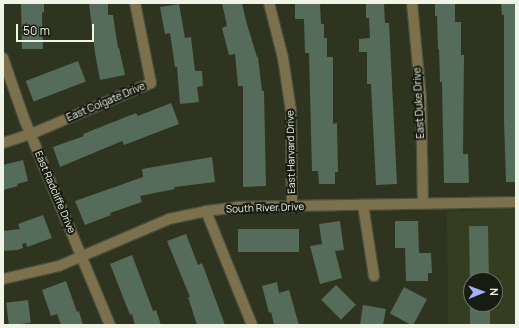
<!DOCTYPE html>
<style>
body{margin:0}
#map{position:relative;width:519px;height:328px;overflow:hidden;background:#2e341f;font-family:Manrope,sans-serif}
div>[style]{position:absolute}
.built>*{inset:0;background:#353d21}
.building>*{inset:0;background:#566c5b;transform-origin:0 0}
.roads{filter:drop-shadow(1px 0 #494f3b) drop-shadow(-1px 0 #494f3b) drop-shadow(0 1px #494f3b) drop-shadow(0 -1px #494f3b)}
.minor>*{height:10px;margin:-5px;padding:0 5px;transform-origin:5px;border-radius:5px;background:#7d714d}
span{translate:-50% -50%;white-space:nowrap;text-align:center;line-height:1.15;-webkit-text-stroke:4px #181b11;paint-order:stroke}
.street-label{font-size:10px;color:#eff4e6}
.frame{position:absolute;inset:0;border:4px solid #eff4e6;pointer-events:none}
.north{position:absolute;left:463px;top:272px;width:40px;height:40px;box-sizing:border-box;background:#181b11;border:1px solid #6e7266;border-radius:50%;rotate:89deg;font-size:11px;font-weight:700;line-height:16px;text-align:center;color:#eff4e6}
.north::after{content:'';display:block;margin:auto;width:14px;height:18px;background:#a1b2fd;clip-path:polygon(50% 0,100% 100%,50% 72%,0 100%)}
.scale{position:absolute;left:16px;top:24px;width:78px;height:18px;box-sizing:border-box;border:2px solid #eff4e6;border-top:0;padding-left:5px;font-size:12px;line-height:14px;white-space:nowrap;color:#eff4e6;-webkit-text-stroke:3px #181b11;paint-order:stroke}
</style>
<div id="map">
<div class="built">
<div style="clip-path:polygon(evenodd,516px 209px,516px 325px,448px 325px,447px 211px,516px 209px,471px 280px,495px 280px,495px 304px,471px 304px,471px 280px)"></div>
</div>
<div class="building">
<div style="clip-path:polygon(21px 3px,44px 3px,44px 12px,42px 13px,43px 49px,22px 49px)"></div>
<div style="clip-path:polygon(89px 3px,108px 3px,108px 15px,113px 15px,118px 48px,119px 48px,125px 75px,100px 80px,95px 53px)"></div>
<div style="clip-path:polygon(222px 3px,242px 3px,246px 21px,257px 57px,258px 57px,262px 91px,264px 91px,266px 186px,243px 187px,243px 86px,238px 86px,235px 54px,229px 55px,222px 28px,227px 26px)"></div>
<div style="clip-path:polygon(295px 3px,320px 3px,321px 24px,324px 24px,324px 38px,327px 38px,327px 57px,333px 57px,333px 124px,337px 123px,338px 172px,335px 172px,335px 184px,319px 184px,318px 171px,312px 171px,309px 53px,305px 53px,304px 19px,295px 19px)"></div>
<div style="clip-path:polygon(366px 3px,384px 3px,385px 23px,389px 23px,397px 184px,376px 185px,371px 84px,367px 84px,367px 52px,359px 52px,359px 39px,370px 38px,369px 18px,366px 18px)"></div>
<div style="clip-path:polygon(435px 3px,455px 3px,455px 22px,461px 22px,461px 55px,464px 55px,463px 154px,468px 154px,469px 183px,444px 183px,442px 82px,440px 82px,439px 49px,438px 49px,437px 16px,435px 16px)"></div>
<div style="clip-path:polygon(501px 3px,516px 3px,516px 182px,506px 182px,504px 120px,504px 15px,502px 15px)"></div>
<div style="clip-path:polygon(179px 4px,185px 38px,191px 37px,195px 71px,202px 71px,203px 86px,197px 87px,199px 102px,180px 104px,177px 67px,175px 67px,170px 33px,165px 34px,160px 7px)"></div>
<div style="left:78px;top:61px;width:22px;height:56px;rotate:69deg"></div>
<div style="clip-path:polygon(171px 103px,179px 124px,124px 145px,122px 141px,60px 167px,53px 147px,84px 136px,83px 134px,136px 113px,138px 116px)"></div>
<div style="clip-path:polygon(212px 157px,215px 182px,174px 187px,175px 189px,140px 196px,142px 202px,110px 213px,111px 215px,85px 225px,75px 201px,143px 177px,142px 169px)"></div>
<div style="clip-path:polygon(23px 160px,28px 181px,17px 184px,18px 186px,3px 190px,3px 165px)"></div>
<div style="clip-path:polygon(43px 215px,52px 238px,27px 247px,26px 243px,22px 244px,23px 248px,17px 250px,3px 251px,3px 231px,20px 229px,18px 224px)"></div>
<div style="clip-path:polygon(340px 221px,344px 250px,335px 251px,342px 278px,320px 284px,310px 246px,322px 244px,319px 224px)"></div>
<div style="clip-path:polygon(395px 221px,418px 221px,419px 253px,431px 253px,432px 273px,428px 273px,428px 281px,406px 281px,405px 248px,395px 248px)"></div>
<div style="left:488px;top:226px;width:54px;height:19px;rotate:89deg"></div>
<div style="left:299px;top:229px;width:23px;height:61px;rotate:90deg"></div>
<div style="clip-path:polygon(186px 234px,198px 265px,202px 263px,225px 325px,197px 325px,188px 297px,190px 297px,167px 241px)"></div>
<div style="clip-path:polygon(132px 255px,153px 311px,156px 310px,161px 325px,135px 325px,132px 314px,130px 315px,110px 264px)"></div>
<div style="clip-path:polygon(66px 281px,77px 312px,79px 311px,83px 325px,61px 325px,57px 314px,51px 316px,42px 290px)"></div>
<div style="clip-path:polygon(277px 282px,279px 293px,289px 290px,299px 325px,274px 325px,271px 312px,269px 313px,262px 286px)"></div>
<div style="left:336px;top:285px;width:28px;height:21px;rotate:45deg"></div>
<div style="left:404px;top:287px;width:26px;height:30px;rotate:28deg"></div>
<div style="left:28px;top:300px;width:23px;height:22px;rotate:83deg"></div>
<div style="left:470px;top:304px;width:20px;height:21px"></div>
<div style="clip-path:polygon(363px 305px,386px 309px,383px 325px,360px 325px)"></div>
</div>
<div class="roads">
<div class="minor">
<div style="left:269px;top:3px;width:57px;rotate:75.7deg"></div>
<div style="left:283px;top:58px;width:54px;rotate:81.4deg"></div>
<div style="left:291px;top:111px;width:96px;rotate:89.4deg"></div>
<div style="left:412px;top:3px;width:96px;rotate:84.6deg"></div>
<div style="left:421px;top:99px;width:104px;rotate:88.9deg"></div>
<div style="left:3px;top:58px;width:67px;rotate:70.8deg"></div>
<div style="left:25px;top:121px;width:221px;rotate:67.4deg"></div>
<div style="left:3px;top:143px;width:29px;rotate:-18deg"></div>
<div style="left:31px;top:134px;width:130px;rotate:-23deg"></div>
<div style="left:151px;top:83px;width:82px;rotate:-101.3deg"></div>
<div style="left:363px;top:205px;width:72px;rotate:81.2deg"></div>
<div style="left:206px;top:211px;width:123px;rotate:68deg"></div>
<div style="left:3px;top:279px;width:57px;rotate:-13.1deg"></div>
<div style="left:59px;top:266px;width:120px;rotate:-23.1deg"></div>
<div style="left:169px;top:219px;width:38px;rotate:-12deg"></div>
<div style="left:206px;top:211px;width:31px;rotate:-7deg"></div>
<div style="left:237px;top:207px;width:279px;rotate:-1deg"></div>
</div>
</div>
<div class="street-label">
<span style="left:106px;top:102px;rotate:-23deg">East Colgate Drive</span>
<span style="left:419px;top:103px;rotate:-93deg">East Duke Drive</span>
<span style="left:291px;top:152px;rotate:-91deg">East Harvard Drive</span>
<span style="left:55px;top:192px;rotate:67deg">East Radcliffe Drive</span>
<span style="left:265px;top:208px;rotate:-2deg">South River Drive</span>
</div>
<div class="frame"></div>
<div class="north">N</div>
<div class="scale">50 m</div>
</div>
